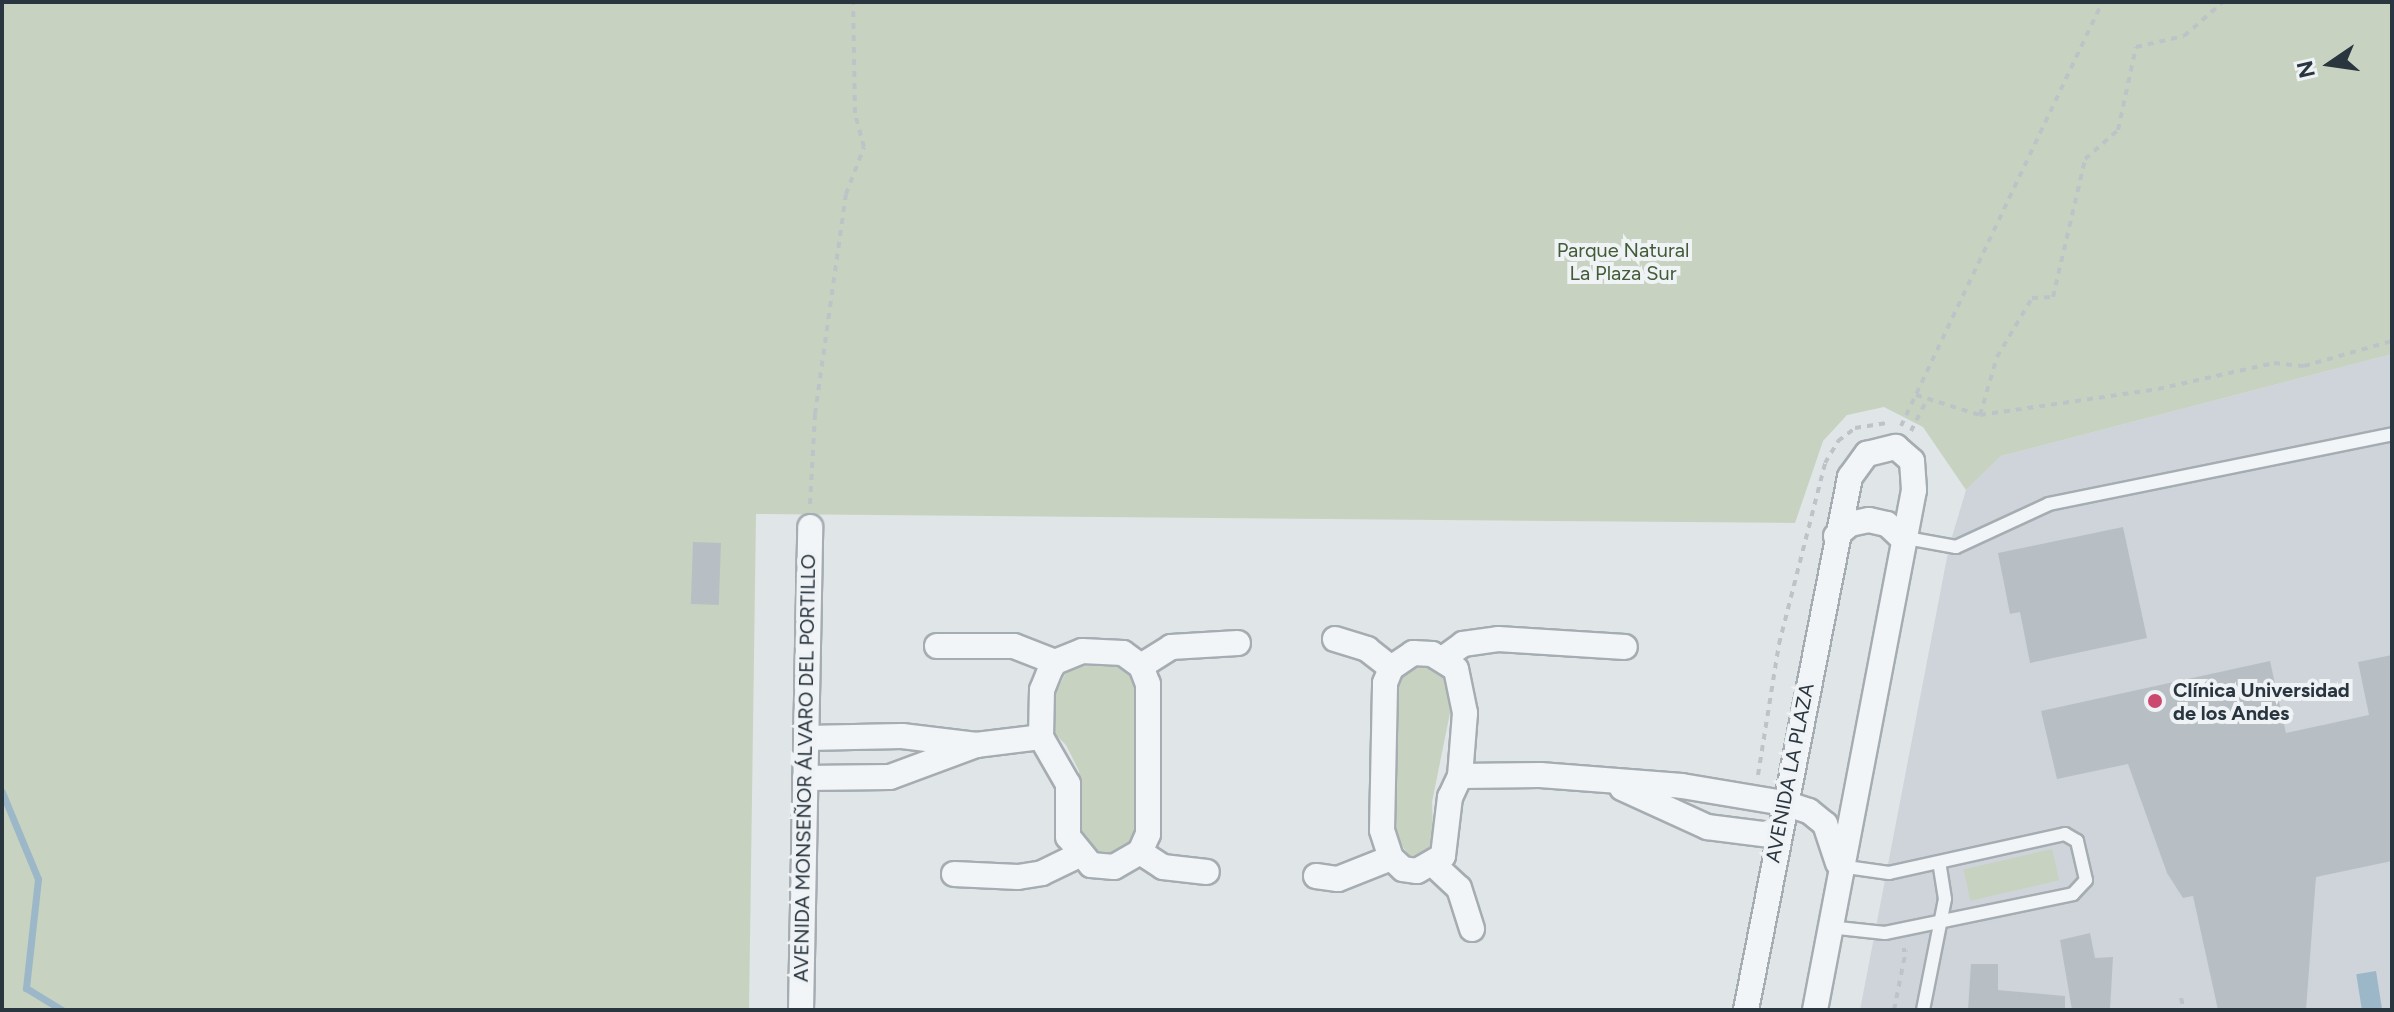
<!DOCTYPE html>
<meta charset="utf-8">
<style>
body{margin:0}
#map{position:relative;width:2394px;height:1012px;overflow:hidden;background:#e0e5e8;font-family:Figtree,sans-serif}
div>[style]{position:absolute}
.built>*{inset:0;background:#ced4da}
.green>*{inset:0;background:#c8d2c1;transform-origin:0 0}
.water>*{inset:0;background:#9cb8c8;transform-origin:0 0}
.stream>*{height:7px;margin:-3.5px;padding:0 3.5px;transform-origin:3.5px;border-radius:3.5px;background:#9cb8c8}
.building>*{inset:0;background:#b7bfc5;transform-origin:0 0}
.path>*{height:4px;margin-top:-2px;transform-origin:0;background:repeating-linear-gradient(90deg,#bec3c7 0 6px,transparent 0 12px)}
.roads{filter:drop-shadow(2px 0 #a5adb2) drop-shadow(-2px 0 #a5adb2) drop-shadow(0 2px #a5adb2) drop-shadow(0 -2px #a5adb2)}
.service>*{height:12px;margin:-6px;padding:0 6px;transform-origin:6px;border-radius:6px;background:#f2f5f7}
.minor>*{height:24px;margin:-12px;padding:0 12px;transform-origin:12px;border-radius:12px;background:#f2f5f7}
.dots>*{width:22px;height:22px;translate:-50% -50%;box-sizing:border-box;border:4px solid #eff3f6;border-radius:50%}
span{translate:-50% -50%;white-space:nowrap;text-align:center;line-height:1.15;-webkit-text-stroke:8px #eff3f6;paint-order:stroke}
.park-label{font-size:20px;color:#435b36}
.poi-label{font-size:20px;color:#29353f;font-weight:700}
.left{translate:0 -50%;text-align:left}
.street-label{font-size:20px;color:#29353f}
.frame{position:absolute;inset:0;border:4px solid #29353f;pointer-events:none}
.north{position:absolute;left:2290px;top:24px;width:80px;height:80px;-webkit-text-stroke:6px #eff3f6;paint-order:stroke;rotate:257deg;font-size:22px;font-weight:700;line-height:32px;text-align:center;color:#29353f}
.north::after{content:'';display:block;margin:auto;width:28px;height:36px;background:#29353f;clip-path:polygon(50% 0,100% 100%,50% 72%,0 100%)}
</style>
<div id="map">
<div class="built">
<div style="clip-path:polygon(2392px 354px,2392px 1010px,1860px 1010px,1949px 547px,1966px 490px,2001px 456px)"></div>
</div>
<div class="green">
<div style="clip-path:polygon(2px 2px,2392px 2px,2392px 354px,2001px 456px,1966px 490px,1923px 427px,1884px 407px,1847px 415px,1823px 441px,1795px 523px,756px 514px,749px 1010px,2px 1010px)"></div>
<div style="clip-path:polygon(1420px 663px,1443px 671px,1451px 708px,1432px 802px,1434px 855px,1411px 858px,1392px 832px,1395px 677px)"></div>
<div style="clip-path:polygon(1102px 664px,1131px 669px,1148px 699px,1143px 820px,1125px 851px,1097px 854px,1079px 835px,1079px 771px,1066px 745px,1052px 731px,1053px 699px,1068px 668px)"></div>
<div style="left:2052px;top:849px;width:32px;height:91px;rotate:77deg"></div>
</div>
<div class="water">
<div style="left:2376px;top:971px;width:39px;height:20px;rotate:81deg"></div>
</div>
<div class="stream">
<div style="left:2px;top:792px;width:94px;rotate:67.5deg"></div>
<div style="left:38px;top:879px;width:110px;rotate:96.3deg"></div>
<div style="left:26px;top:988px;width:42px;rotate:31.4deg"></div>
</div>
<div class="building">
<div style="clip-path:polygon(2123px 527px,2147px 638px,2030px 663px,2020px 612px,2010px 614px,1998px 553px)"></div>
<div style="left:693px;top:542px;width:28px;height:62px;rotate:2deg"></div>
<div style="clip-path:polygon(2392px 655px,2392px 861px,2316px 877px,2306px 1010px,2218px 1010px,2193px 896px,2183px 898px,2167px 873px,2128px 764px,2057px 779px,2041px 711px,2270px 661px,2286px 733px,2369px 715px,2358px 662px)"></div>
<div style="clip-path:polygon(2090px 933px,2095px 958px,2113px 957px,2110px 1010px,2072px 1010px,2060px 940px)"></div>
<div style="clip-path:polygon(1971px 964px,1998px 964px,1998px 990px,2065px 996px,2065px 1010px,1968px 1010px)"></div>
</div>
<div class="path">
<div style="left:1916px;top:395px;width:67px;rotate:17.4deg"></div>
<div style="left:1980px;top:415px;width:60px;rotate:-73.7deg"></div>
<div style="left:1997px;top:357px;width:69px;rotate:-59.3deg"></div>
<div style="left:2032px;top:298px;width:21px;rotate:-3deg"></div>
<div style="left:2053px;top:297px;width:142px;rotate:-76.9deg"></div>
<div style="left:2085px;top:159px;width:44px;rotate:-41.3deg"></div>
<div style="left:2118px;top:130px;width:85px;rotate:-77.8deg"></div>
<div style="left:2136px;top:47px;width:49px;rotate:-12.9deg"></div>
<div style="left:2184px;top:36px;width:52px;rotate:-41.1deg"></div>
<div style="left:1980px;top:415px;width:180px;rotate:-8.3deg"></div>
<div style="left:2158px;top:389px;width:119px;rotate:-12.6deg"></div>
<div style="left:2274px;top:363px;width:30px;rotate:6deg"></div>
<div style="left:2304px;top:366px;width:91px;rotate:-15.9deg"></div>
<div style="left:1901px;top:426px;width:469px;rotate:-64.6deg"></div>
<div style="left:1911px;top:431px;width:36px;rotate:-63deg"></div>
<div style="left:810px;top:504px;width:90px;rotate:-86.8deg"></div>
<div style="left:815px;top:414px;width:222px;rotate:-82deg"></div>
<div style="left:846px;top:194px;width:50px;rotate:-69deg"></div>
<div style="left:864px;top:147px;width:35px;rotate:-105deg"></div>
<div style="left:855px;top:113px;width:111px;rotate:-91deg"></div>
<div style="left:1758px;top:775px;width:133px;rotate:-80.9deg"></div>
<div style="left:1779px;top:644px;width:187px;rotate:-75.7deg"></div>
<div style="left:1825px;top:463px;width:26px;rotate:-59deg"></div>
<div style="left:1838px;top:441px;width:21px;rotate:-37deg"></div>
<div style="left:1855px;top:428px;width:32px;rotate:-9deg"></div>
<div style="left:2181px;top:998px;width:12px;rotate:76deg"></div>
<div style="left:1894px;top:1010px;width:61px;rotate:-78.7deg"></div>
<div style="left:1906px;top:950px;width:4px;rotate:180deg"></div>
</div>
<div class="roads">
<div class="service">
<div style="left:1901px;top:537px;width:56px;rotate:10.3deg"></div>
<div style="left:1956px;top:547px;width:102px;rotate:-24.8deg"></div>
<div style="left:2049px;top:504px;width:350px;rotate:-11.5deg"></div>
<div style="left:1829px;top:927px;width:56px;rotate:6.1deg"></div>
<div style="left:1885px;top:933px;width:192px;rotate:-11.7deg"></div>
<div style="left:2073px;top:894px;width:19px;rotate:-47deg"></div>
<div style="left:2086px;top:880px;width:40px;rotate:-103deg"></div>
<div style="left:2077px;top:841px;width:14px;rotate:-150deg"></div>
<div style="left:2065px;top:834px;width:180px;rotate:167.5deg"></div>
<div style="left:1889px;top:873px;width:50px;rotate:-172deg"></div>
<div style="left:1923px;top:1010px;width:113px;rotate:-78.8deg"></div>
<div style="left:1945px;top:899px;width:36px;rotate:-99deg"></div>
</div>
<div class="minor">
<div style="left:1836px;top:536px;width:18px;rotate:-41deg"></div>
<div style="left:1850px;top:524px;width:19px;rotate:-12deg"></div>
<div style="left:1869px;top:520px;width:18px;rotate:13deg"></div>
<div style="left:1887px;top:524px;width:19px;rotate:43deg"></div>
<div style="left:1335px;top:639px;width:34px;rotate:17deg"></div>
<div style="left:1367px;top:649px;width:31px;rotate:38deg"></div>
<div style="left:937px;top:646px;width:77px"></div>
<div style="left:1014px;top:646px;width:44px;rotate:21.3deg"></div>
<div style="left:1082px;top:651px;width:41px;rotate:2.8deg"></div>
<div style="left:1123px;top:653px;width:22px;rotate:36deg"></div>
<div style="left:1141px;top:666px;width:19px;rotate:69deg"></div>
<div style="left:1148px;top:684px;width:150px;rotate:90deg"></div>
<div style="left:1148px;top:834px;width:20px;rotate:114deg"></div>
<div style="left:1140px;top:852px;width:30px;rotate:150deg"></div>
<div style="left:1114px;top:867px;width:23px;rotate:-175deg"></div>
<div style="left:1091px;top:865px;width:36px;rotate:-129deg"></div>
<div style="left:1068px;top:837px;width:53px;rotate:-90deg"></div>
<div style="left:1068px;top:784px;width:54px;rotate:-119.9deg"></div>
<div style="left:1041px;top:737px;width:47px;rotate:-88.8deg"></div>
<div style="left:1042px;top:690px;width:22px;rotate:-68deg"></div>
<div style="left:1050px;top:670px;width:9px;rotate:-58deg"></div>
<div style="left:1055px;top:662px;width:29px;rotate:-22deg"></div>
<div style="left:1413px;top:653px;width:19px;rotate:3deg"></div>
<div style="left:1432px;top:654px;width:28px;rotate:32deg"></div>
<div style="left:1456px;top:669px;width:45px;rotate:78.4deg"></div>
<div style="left:1465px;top:713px;width:63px;rotate:94.5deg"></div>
<div style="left:1460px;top:776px;width:23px;rotate:115deg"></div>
<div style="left:1450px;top:797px;width:59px;rotate:96.8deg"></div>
<div style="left:1443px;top:856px;width:30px;rotate:150deg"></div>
<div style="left:1417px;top:871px;width:14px;rotate:-172deg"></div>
<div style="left:1403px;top:869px;width:16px;rotate:-137deg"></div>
<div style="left:1391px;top:858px;width:29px;rotate:-108deg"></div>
<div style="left:1382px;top:830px;width:147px;rotate:-88.8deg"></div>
<div style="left:1385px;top:683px;width:16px;rotate:-68deg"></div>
<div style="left:1391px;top:668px;width:27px;rotate:-34deg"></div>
<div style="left:1444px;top:658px;width:24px;rotate:-36deg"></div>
<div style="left:1463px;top:644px;width:35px;rotate:-8deg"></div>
<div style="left:1498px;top:639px;width:127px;rotate:3.6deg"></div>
<div style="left:1141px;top:666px;width:36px;rotate:-32deg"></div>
<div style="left:1171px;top:647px;width:67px;rotate:-3.4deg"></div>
<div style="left:806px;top:738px;width:96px;rotate:-1.2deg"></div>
<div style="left:902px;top:736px;width:75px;rotate:6.9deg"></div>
<div style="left:1460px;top:776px;width:80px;rotate:-0.7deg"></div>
<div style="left:1540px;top:775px;width:142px;rotate:4.4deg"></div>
<div style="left:1682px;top:786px;width:103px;rotate:9.5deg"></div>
<div style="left:1784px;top:803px;width:26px;rotate:18deg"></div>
<div style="left:1809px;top:811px;width:21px;rotate:39deg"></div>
<div style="left:1825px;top:824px;width:41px;rotate:71.6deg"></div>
<div style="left:805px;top:778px;width:85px;rotate:-0.7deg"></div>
<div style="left:890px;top:777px;width:92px;rotate:-20.4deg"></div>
<div style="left:976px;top:745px;width:65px;rotate:-7deg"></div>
<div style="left:1622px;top:788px;width:94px;rotate:24.6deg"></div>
<div style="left:1707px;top:827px;width:72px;rotate:7.2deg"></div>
<div style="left:1140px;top:852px;width:27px;rotate:33deg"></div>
<div style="left:1163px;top:867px;width:44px;rotate:6.5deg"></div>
<div style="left:1433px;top:864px;width:35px;rotate:43deg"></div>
<div style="left:1459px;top:888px;width:43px;rotate:72.4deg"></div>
<div style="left:954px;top:874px;width:64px;rotate:2.7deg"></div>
<div style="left:1018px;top:877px;width:24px;rotate:-9deg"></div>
<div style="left:1042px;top:873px;width:41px;rotate:-25.9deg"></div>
<div style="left:1316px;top:876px;width:22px;rotate:8deg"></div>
<div style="left:1338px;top:879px;width:57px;rotate:-21.6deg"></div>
<div style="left:801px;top:1010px;width:483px;rotate:-88.9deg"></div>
<div style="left:1746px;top:1010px;width:543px;rotate:-78.96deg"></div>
<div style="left:1850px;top:477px;width:29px;rotate:-54deg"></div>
<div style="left:1867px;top:454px;width:30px;rotate:-14deg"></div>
<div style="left:1896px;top:447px;width:21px;rotate:41deg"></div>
<div style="left:1912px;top:461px;width:29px;rotate:86deg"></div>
<div style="left:1914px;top:490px;width:529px;rotate:100.78deg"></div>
</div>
</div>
<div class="dots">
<div style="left:2155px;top:701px;background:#cb486f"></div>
</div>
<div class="park-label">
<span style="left:1623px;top:262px">Parque Natural<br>La Plaza Sur</span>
</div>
<div class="poi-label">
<span class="left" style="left:2173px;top:702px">Clínica Universidad<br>de los Andes</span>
</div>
<div class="street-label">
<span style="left:805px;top:768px;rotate:-89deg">AVENIDA MONSEÑOR ÁLVARO DEL PORTILLO</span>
<span style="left:1790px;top:773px;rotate:-79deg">AVENIDA LA PLAZA</span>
</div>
<div class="frame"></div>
<div class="north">N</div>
</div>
